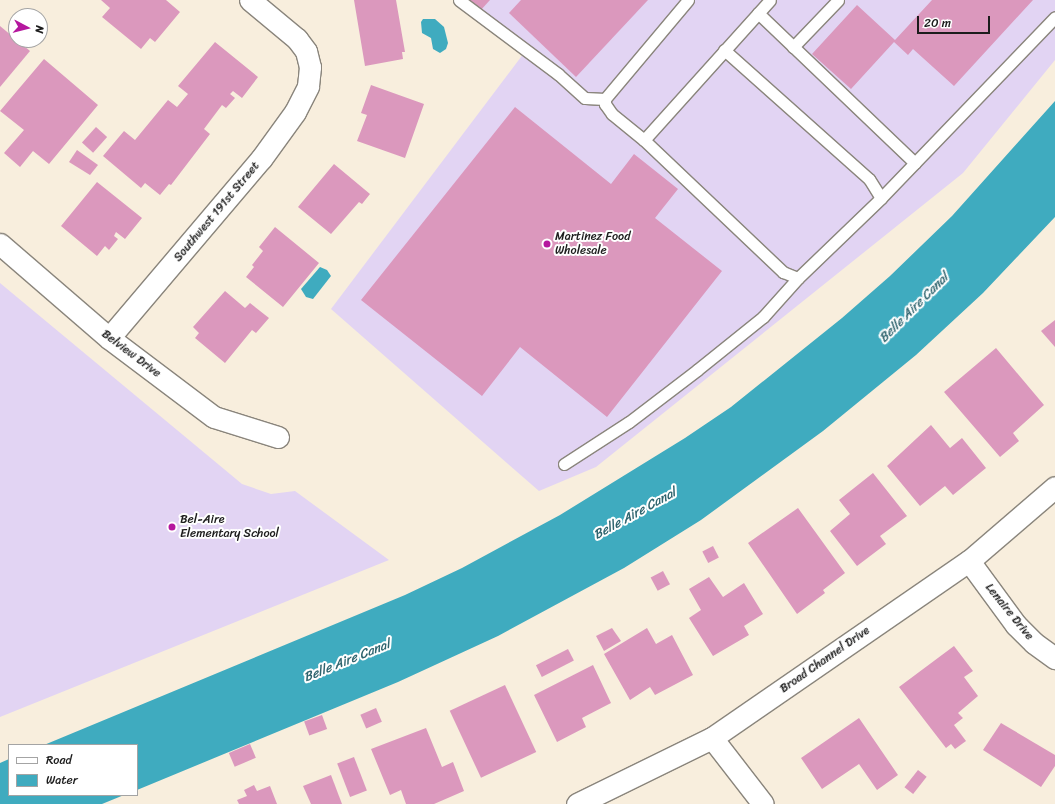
<!DOCTYPE html>
<style>
body{margin:0}
#map{position:relative;width:1055px;height:804px;overflow:hidden;background:#f8eedd;font-family:Sriracha,sans-serif}
div>[style]{position:absolute}
.built>*{inset:0;background:#e2d4f3}
.water>*{inset:0;background:#3fabbf}
.building>*{inset:0;background:#db98bd;transform-origin:0 0}
.roads{filter:drop-shadow(1px 0 #8a857c) drop-shadow(-1px 0 #8a857c) drop-shadow(0 1px #8a857c) drop-shadow(0 -1px #8a857c)}
.lane>*{height:11px;margin:-5.5px;padding:0 5.5px;transform-origin:5.5px;border-radius:5.5px;background:#fff}
.street>*{height:21px;margin:-10.5px;padding:0 10.5px;transform-origin:10.5px;border-radius:10.5px;background:#fff}
.dots>*{width:11px;height:11px;translate:-50% -50%;box-sizing:border-box;border:2px solid #fff;border-radius:50%}
span{translate:-50% -50%;white-space:nowrap;text-align:center;line-height:1.15;-webkit-text-stroke:4px #fff;paint-order:stroke}
.street-label{font-size:12px;color:#1c1c1c}
.poi-label{font-size:12px;color:#1c1c1c}
.left{translate:0 -50%;text-align:left}
.water-label{font-size:13px;color:#2e646e;font-style:italic}
.legend{position:absolute;left:8px;top:744px;width:130px;height:52px;box-sizing:border-box;background:#fff;border:1px solid #a4a4a4;margin:0;padding:5px 7px;list-style:none;font-size:12px;color:#1c1c1c}
.legend li{display:flex;align-items:center;gap:8px;height:20px}
.legend b{width:20px;border:1px solid #a4a4a4}
.north{position:absolute;left:8px;top:8px;width:40px;height:40px;box-sizing:border-box;background:#fff;border:1px solid #a4a4a4;border-radius:50%;rotate:97deg;font-size:11px;font-weight:700;line-height:16px;text-align:center;color:#1c1c1c}
.north::after{content:'';display:block;margin:auto;width:14px;height:18px;background:#b5179e;clip-path:polygon(50% 0,100% 100%,50% 72%,0 100%)}
.scale{position:absolute;left:917px;top:16px;width:73px;height:18px;box-sizing:border-box;border:2px solid #1c1c1c;border-top:0;padding-left:5px;font-size:12px;line-height:14px;white-space:nowrap;color:#1c1c1c;-webkit-text-stroke:3px #fff;paint-order:stroke}
</style>
<div id="map">
<div class="built">
<div style="clip-path:polygon(464px 0,1055px 0,1055px 60px,963px 173px,596px 467px,539px 491px,331px 309px,530px 45px,478px 12px)"></div>
<div style="clip-path:polygon(0 283px,242px 484px,271px 494px,295px 491px,389px 560px,0 717px)"></div>
</div>
<div class="water">
<div style="clip-path:polygon(423px 19px,435px 19px,444px 27px,448px 43px,446px 49px,440px 53px,433px 49px,431px 38px,422px 33px,421px 22px)"></div>
<div style="clip-path:polygon(1055px 101px,1055px 217px,983px 293px,916px 355px,823px 431px,701px 520px,624px 568px,498px 636px,398px 682px,137px 790px,137px 745px,44px 745px,405px 595px,462px 568px,560px 515px,685px 438px,731px 407px,842px 318px,890px 276px,952px 216px)"></div>
<div style="clip-path:polygon(320px 267px,327px 270px,331px 276px,313px 299px,306px 297px,301px 289px)"></div>
<div style="clip-path:polygon(9px 759px,9px 795px,124px 795px,102px 804px,0 804px,0 763px)"></div>
</div>
<div class="building">
<div style="clip-path:polygon(101px 0,166px 0,180px 12px,155px 42px,150px 38px,141px 49px,102px 17px,110px 8px)"></div>
<div style="clip-path:polygon(354px 0,396px 0,405px 52px,402px 52px,403px 59px,365px 66px)"></div>
<div style="clip-path:polygon(468px 0,490px 0,480px 11px)"></div>
<div style="clip-path:polygon(521px 0,648px 0,576px 77px,509px 13px)"></div>
<div style="clip-path:polygon(932px 0,1033px 0,954px 86px,913px 49px,908px 55px,894px 42px,851px 89px,812px 54px,857px 5px,895px 40px)"></div>
<div style="clip-path:polygon(0 26px,30px 51px,0 87px)"></div>
<div style="clip-path:polygon(215px 42px,258px 77px,242px 98px,233px 91px,230px 94px,235px 98px,226px 108px,222px 105px,204px 129px,210px 134px,171px 185px,169px 184px,160px 195px,145px 183px,141px 188px,103px 156px,124px 131px,135px 140px,168px 100px,177px 107px,188px 94px,178px 86px)"></div>
<div style="clip-path:polygon(44px 59px,98px 105px,49px 164px,33px 151px,20px 167px,4px 153px,24px 130px,0 111px)"></div>
<div style="clip-path:polygon(371px 85px,424px 104px,405px 158px,357px 141px,367px 115px,361px 113px)"></div>
<div style="clip-path:polygon(515px 107px,611px 184px,634px 154px,678px 189px,655px 218px,722px 271px,607px 417px,520px 347px,482px 396px,361px 300px)"></div>
<div style="left:96px;top:127px;width:15px;height:21px;rotate:42deg"></div>
<div style="clip-path:polygon(77px 150px,98px 165px,90px 175px,69px 162px)"></div>
<div style="clip-path:polygon(334px 164px,370px 194px,362px 204px,359px 202px,331px 234px,298px 207px)"></div>
<div style="clip-path:polygon(97px 182px,142px 218px,125px 239px,116px 232px,114px 236px,118px 239px,109px 250px,105px 246px,97px 256px,61px 226px)"></div>
<div style="clip-path:polygon(275px 227px,319px 263px,283px 307px,246px 277px,254px 267px,252px 265px,263px 251px,259px 247px)"></div>
<div style="clip-path:polygon(225px 291px,245px 308px,250px 303px,269px 318px,256px 333px,252px 330px,225px 363px,195px 338px,199px 333px,193px 327px)"></div>
<div style="clip-path:polygon(1055px 320px,1055px 347px,1041px 331px)"></div>
<div style="clip-path:polygon(996px 348px,1044px 405px,1013px 433px,1019px 441px,1000px 457px,944px 392px)"></div>
<div style="clip-path:polygon(931px 425px,950px 448px,962px 438px,986px 468px,953px 495px,945px 486px,920px 506px,887px 466px)"></div>
<div style="clip-path:polygon(873px 473px,907px 516px,880px 536px,886px 544px,857px 566px,830px 531px,850px 514px,839px 500px)"></div>
<div style="clip-path:polygon(798px 508px,845px 573px,823px 590px,825px 593px,797px 614px,748px 543px)"></div>
<div style="left:713px;top:546px;width:13px;height:12px;rotate:63deg"></div>
<div style="left:663px;top:571px;width:15px;height:14px;rotate:62deg"></div>
<div style="clip-path:polygon(709px 577px,723px 597px,744px 583px,763px 614px,744px 626px,749px 635px,713px 656px,689px 618px,701px 610px,689px 589px)"></div>
<div style="clip-path:polygon(612px 628px,621px 641px,604px 651px,596px 636px)"></div>
<div style="clip-path:polygon(647px 628px,656px 644px,672px 635px,693px 675px,655px 695px,650px 687px,630px 700px,604px 654px)"></div>
<div style="clip-path:polygon(954px 646px,973px 671px,964px 677px,978px 696px,958px 713px,963px 718px,954px 725px,966px 741px,955px 749px,951px 744px,946px 748px,899px 687px)"></div>
<div style="left:568px;top:649px;width:13px;height:36px;rotate:63deg"></div>
<div style="clip-path:polygon(593px 665px,611px 703px,582px 718px,586px 727px,557px 742px,534px 695px)"></div>
<div style="left:505px;top:685px;width:74px;height:61px;rotate:65deg"></div>
<div style="left:376px;top:708px;width:15px;height:17px;rotate:67deg"></div>
<div style="left:322px;top:715px;width:15px;height:19px;rotate:70deg"></div>
<div style="clip-path:polygon(859px 718px,898px 775px,877px 790px,859px 764px,822px 789px,801px 758px)"></div>
<div style="clip-path:polygon(1001px 723px,1055px 755px,1055px 766px,1041px 787px,983px 750px)"></div>
<div style="clip-path:polygon(426px 728px,442px 767px,453px 762px,464px 791px,434px 804px,406px 804px,401px 790px,390px 795px,371px 749px)"></div>
<div style="left:250px;top:744px;width:15px;height:23px;rotate:67deg"></div>
<div style="left:354px;top:757px;width:36px;height:18px;rotate:69deg"></div>
<div style="left:918px;top:770px;width:11px;height:22px;rotate:38deg"></div>
<div style="clip-path:polygon(331px 775px,342px 804px,311px 804px,303px 786px)"></div>
<div style="clip-path:polygon(254px 785px,257px 791px,270px 786px,277px 804px,239px 804px,237px 800px,247px 796px,244px 790px)"></div>
</div>
<div class="roads">
<div class="lane">
<div style="left:459px;top:0;width:124px;rotate:36.8deg"></div>
<div style="left:558px;top:74px;width:36px;rotate:42deg"></div>
<div style="left:585px;top:98px;width:20px;rotate:3deg"></div>
<div style="left:688px;top:0;width:129px;rotate:130deg"></div>
<div style="left:605px;top:99px;width:5px;rotate:90deg"></div>
<div style="left:605px;top:104px;width:12px;rotate:55deg"></div>
<div style="left:612px;top:114px;width:41px;rotate:39.1deg"></div>
<div style="left:644px;top:140px;width:192px;rotate:43.5deg"></div>
<div style="left:783px;top:272px;width:16px;rotate:22deg"></div>
<div style="left:798px;top:278px;width:115px;rotate:-43.9deg"></div>
<div style="left:881px;top:198px;width:22px;rotate:-122deg"></div>
<div style="left:869px;top:179px;width:194px;rotate:-138.3deg"></div>
<div style="left:758px;top:13px;width:217px;rotate:43.7deg"></div>
<div style="left:793px;top:47px;width:65px;rotate:-46.2deg"></div>
<div style="left:644px;top:140px;width:188px;rotate:-48deg"></div>
<div style="left:881px;top:198px;width:251px;rotate:-46.1deg"></div>
<div style="left:564px;top:464px;width:77px;rotate:-32.9deg"></div>
<div style="left:629px;top:422px;width:86px;rotate:-37.4deg"></div>
<div style="left:697px;top:370px;width:85px;rotate:-38.8deg"></div>
<div style="left:763px;top:317px;width:52px;rotate:-48.1deg"></div>
</div>
<div class="street">
<div style="left:0;top:244px;width:144px;rotate:40.8deg"></div>
<div style="left:109px;top:338px;width:131px;rotate:37deg"></div>
<div style="left:214px;top:417px;width:67px;rotate:17.4deg"></div>
<div style="left:109px;top:338px;width:235px;rotate:-49.7deg"></div>
<div style="left:261px;top:159px;width:58px;rotate:-54.1deg"></div>
<div style="left:295px;top:112px;width:29px;rotate:-63deg"></div>
<div style="left:308px;top:86px;width:19px;rotate:-84deg"></div>
<div style="left:310px;top:67px;width:16px;rotate:-104deg"></div>
<div style="left:306px;top:51px;width:15px;rotate:-127deg"></div>
<div style="left:297px;top:39px;width:61px;rotate:-140.3deg"></div>
<div style="left:969px;top:561px;width:79px;rotate:53.7deg"></div>
<div style="left:1016px;top:625px;width:25px;rotate:45deg"></div>
<div style="left:1034px;top:643px;width:26px;rotate:36deg"></div>
<div style="left:712px;top:738px;width:83px;rotate:52.3deg"></div>
<div style="left:577px;top:804px;width:150px;rotate:-26.1deg"></div>
<div style="left:712px;top:738px;width:312px;rotate:-34.6deg"></div>
<div style="left:969px;top:561px;width:113px;rotate:-40.7deg"></div>
</div>
</div>
<div class="dots">
<div style="left:547px;top:244px;background:#b5179e"></div>
<div style="left:172px;top:527px;background:#b5179e"></div>
</div>
<div class="street-label">
<span style="left:217px;top:212px;rotate:-50deg">Southwest 191st Street</span>
<span style="left:131px;top:354px;rotate:37deg">Belview Drive</span>
<span style="left:1009px;top:612px;rotate:51deg">Lenaire Drive</span>
<span style="left:825px;top:660px;rotate:-35deg">Broad Channel Drive</span>
</div>
<div class="poi-label">
<span class="left" style="left:555px;top:244px">Martinez Food<br>Wholesale</span>
<span class="left" style="left:180px;top:527px">Bel-Aire<br>Elementary School</span>
</div>
<div class="water-label">
<span style="left:914px;top:308px;rotate:-45deg">Belle Aire Canal</span>
<span style="left:635px;top:514px;rotate:-29deg">Belle Aire Canal</span>
<span style="left:347px;top:661px;rotate:-22deg">Belle Aire Canal</span>
</div>
<ul class="legend">
<li><b style="height:5px;background:#fff"></b>Road</li>
<li><b style="height:11px;background:#3fabbf"></b>Water</li>
</ul>
<div class="north">N</div>
<div class="scale">20 m</div>
</div>
